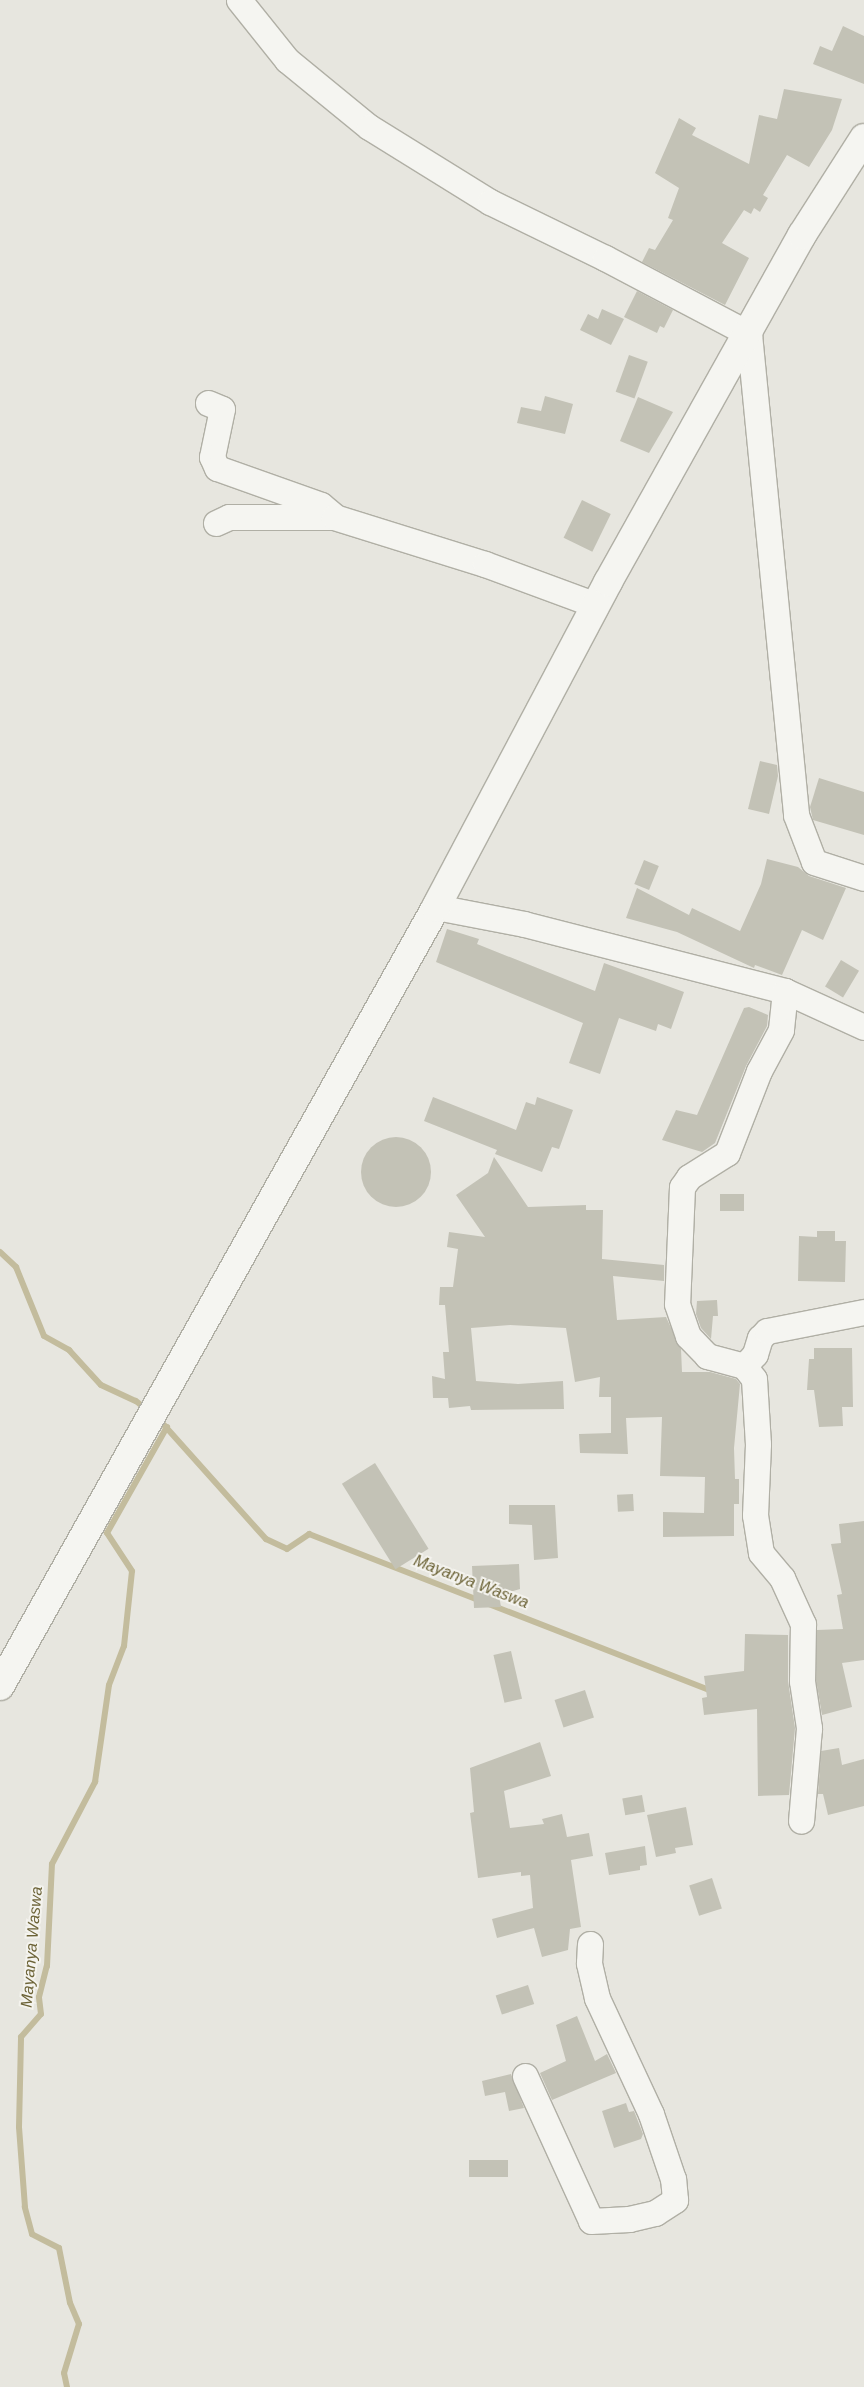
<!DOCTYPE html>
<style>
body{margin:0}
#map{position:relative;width:864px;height:2387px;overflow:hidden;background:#e7e6df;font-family:Arial,sans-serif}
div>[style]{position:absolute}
.stream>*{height:6px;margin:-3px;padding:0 3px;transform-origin:3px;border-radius:3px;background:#c3bc9d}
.building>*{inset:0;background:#c3c2b6;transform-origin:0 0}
.round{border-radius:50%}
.roads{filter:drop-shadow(1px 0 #b0afa5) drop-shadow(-1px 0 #b0afa5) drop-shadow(0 1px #b0afa5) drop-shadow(0 -1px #b0afa5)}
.minor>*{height:25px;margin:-12.5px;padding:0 12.5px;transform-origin:12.5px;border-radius:12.5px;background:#f5f5f1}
.tertiary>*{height:28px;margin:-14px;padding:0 14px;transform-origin:14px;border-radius:14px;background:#f5f5f1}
span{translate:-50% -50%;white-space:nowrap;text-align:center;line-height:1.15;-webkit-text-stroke:4px #f4f3ee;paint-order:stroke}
.water-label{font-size:16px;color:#6c6337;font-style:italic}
</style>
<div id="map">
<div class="stream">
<div style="left:0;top:1252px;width:22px;rotate:43deg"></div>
<div style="left:16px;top:1267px;width:74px;rotate:67.9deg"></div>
<div style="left:44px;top:1336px;width:29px;rotate:29deg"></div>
<div style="left:69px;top:1350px;width:47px;rotate:47.6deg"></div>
<div style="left:101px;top:1385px;width:38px;rotate:25deg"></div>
<div style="left:136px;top:1401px;width:14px;rotate:39deg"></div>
<div style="left:164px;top:1425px;width:153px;rotate:48.2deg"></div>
<div style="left:266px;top:1539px;width:23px;rotate:25deg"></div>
<div style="left:287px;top:1549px;width:27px;rotate:-34deg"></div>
<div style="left:309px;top:1534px;width:433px;rotate:21.3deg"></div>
<div style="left:67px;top:2387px;width:14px;rotate:-102deg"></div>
<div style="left:64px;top:2373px;width:51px;rotate:-73deg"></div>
<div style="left:79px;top:2324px;width:23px;rotate:-113deg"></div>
<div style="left:70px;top:2303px;width:56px;rotate:-101.3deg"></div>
<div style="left:59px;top:2248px;width:30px;rotate:-153deg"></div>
<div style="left:32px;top:2234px;width:28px;rotate:-105deg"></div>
<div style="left:25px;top:2207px;width:80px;rotate:-94.3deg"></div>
<div style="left:19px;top:2127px;width:90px;rotate:-88.7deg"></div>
<div style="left:21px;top:2037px;width:30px;rotate:-49deg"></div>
<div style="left:41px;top:2014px;width:17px;rotate:-97deg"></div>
<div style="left:39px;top:1997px;width:32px;rotate:-76deg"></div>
<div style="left:47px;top:1966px;width:102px;rotate:-87.2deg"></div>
<div style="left:52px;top:1864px;width:93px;rotate:-62.3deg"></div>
<div style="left:95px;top:1782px;width:98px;rotate:-81.8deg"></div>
<div style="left:109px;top:1685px;width:42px;rotate:-69deg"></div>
<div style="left:124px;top:1646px;width:75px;rotate:-83.9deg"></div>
<div style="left:132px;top:1571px;width:45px;rotate:-123.3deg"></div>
<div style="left:107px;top:1533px;width:122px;rotate:-60.5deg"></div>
</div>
<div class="building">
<div style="clip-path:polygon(843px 26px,864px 36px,864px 84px,813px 64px,820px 46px,832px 51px)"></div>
<div style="clip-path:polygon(784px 89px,842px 99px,832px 130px,809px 167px,787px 155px,763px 195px,768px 198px,760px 212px,754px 208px,751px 214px,744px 210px,722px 243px,749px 258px,725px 305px,642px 262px,649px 248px,655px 250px,673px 220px,668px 218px,679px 188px,655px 173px,679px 118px,696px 128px,692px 135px,749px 164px,759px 115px,777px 119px)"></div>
<div style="clip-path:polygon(637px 291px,673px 310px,664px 328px,660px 326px,657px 333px,624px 317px)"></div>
<div style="clip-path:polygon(602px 309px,624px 319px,611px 345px,580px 330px,588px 314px,598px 319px)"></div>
<div style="left:629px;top:355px;width:20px;height:39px;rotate:20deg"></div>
<div style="clip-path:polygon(545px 396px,573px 404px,565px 434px,517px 423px,521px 407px,541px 411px)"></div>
<div style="clip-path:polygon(638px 397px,673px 412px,649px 453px,620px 441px)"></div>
<div style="left:582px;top:500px;width:32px;height:42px;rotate:26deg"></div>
<div style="clip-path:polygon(760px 761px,777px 765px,778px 776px,769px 814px,748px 809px)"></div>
<div style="clip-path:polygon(819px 778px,864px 792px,864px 835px,813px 820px,810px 807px)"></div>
<div style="clip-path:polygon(767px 859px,798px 867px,809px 876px,846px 888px,823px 940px,802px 930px,782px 975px,755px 965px,754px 968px,677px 932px,626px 918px,637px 888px,689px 915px,692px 908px,740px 931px,761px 884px)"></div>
<div style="left:644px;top:860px;width:16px;height:26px;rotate:22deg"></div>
<div style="clip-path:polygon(447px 929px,479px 939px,477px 944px,595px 991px,604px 963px,684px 992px,671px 1029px,658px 1024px,656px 1031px,619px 1018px,600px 1074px,569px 1063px,583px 1023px,436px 962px)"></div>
<div style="left:841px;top:960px;width:21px;height:31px;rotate:31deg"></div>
<div style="clip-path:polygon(749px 1007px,768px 1015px,767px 1026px,746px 1066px,715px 1143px,702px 1152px,662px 1140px,676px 1110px,697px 1115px,744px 1008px)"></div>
<div style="clip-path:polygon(433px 1097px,516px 1130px,526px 1102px,535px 1105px,537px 1097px,573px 1110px,559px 1149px,552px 1147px,542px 1172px,495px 1154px,497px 1150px,424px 1121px)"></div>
<div class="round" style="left:361px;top:1137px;width:70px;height:70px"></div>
<div style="clip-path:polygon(494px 1157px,528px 1207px,586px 1205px,586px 1210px,603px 1210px,602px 1259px,664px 1265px,664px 1281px,613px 1276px,617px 1320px,666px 1317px,681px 1349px,682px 1372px,710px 1372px,736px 1379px,740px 1384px,734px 1448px,735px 1479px,739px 1479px,739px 1504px,734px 1504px,734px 1536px,663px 1537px,663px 1512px,704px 1513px,705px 1477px,660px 1476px,662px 1417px,626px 1418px,628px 1454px,580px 1453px,579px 1434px,611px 1433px,611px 1397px,599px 1397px,600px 1377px,575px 1382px,566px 1328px,510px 1325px,471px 1328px,476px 1381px,518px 1384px,563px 1381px,564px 1409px,471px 1410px,470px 1406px,449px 1408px,448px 1398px,433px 1398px,432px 1376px,445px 1379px,443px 1352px,449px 1352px,445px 1305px,439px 1305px,440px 1287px,453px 1287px,458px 1249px,447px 1247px,449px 1232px,485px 1237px,456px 1195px,488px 1173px)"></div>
<div style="left:720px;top:1194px;width:24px;height:17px"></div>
<div style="clip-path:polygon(817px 1231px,835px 1231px,835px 1241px,846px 1241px,845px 1282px,798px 1281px,799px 1236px,817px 1237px)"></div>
<div style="clip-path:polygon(717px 1300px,718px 1316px,713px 1316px,711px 1339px,701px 1328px,696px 1314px,697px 1301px)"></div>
<div style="clip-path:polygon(814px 1348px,852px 1348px,853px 1407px,842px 1407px,843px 1426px,819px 1427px,814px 1390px,807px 1390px,809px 1359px,814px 1359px)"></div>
<div style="left:375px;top:1463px;width:101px;height:39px;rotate:58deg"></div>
<div style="left:633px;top:1494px;width:17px;height:16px;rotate:87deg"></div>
<div style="clip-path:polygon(509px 1505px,555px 1505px,558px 1558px,534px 1560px,532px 1525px,509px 1524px)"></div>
<div style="clip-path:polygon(864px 1521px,864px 1660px,842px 1663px,852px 1707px,822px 1715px,816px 1680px,817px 1630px,843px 1629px,837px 1595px,842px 1594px,831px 1544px,841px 1543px,839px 1524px)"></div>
<div style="clip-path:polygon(519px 1564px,520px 1589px,499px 1595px,501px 1607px,474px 1608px,472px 1566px)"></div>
<div style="clip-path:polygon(745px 1634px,788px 1635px,788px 1681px,795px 1728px,789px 1795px,758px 1796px,757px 1709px,704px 1715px,702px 1698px,707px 1697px,704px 1676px,744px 1671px)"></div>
<div style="left:511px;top:1651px;width:49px;height:18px;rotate:77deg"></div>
<div style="left:585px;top:1690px;width:29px;height:32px;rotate:72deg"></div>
<div style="clip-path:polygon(540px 1742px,551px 1776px,504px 1791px,510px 1828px,544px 1824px,542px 1819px,562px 1814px,567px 1837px,589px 1833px,593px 1856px,571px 1860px,581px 1927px,570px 1929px,568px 1950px,542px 1957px,534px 1928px,497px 1938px,492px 1919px,533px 1908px,530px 1875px,521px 1876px,521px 1872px,478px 1878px,470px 1813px,474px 1812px,470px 1768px)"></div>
<div style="clip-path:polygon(839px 1748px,842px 1765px,864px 1759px,864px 1806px,828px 1815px,823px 1794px,818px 1794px,821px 1751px)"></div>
<div style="left:642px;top:1795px;width:17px;height:20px;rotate:80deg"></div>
<div style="clip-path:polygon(686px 1807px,693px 1845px,675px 1848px,676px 1853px,656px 1857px,647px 1815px)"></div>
<div style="clip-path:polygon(645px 1846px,647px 1865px,640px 1866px,640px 1870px,609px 1875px,605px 1853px)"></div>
<div style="left:712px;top:1878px;width:32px;height:24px;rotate:72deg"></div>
<div style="left:528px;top:1985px;width:20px;height:34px;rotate:72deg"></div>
<div style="clip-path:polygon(577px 2016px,595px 2061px,607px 2054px,616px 2073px,552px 2100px,540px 2073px,566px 2061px,556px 2025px)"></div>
<div style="clip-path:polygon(511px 2074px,524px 2108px,509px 2111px,505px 2092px,485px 2096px,482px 2081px)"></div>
<div style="clip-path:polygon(626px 2103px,629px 2112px,634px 2111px,643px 2134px,641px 2139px,614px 2148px,602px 2111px)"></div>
<div style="left:469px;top:2160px;width:39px;height:17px"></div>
</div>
<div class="roads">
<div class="minor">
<div style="left:239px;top:0;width:77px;rotate:51.3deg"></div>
<div style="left:287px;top:60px;width:106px;rotate:39.3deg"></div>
<div style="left:369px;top:127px;width:142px;rotate:31.8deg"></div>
<div style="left:490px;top:202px;width:128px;rotate:26deg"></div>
<div style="left:605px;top:258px;width:163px;rotate:27.8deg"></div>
<div style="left:749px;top:334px;width:483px;rotate:84.4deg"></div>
<div style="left:796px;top:815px;width:50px;rotate:69deg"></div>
<div style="left:814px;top:862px;width:52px;rotate:17.7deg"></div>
<div style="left:208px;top:403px;width:15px;rotate:23deg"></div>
<div style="left:222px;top:409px;width:49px;rotate:101.8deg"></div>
<div style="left:212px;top:457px;width:12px;rotate:66deg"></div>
<div style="left:217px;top:468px;width:110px;rotate:19.6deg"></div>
<div style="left:321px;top:505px;width:16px;rotate:40deg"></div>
<div style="left:216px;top:523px;width:14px;rotate:-25deg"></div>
<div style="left:229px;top:517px;width:105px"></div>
<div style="left:334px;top:517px;width:158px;rotate:17.3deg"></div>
<div style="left:485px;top:564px;width:118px;rotate:20.3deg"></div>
<div style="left:436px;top:907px;width:90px;rotate:10.9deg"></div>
<div style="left:524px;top:924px;width:269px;rotate:14.4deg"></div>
<div style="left:785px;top:991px;width:87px;rotate:24.5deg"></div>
<div style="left:785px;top:991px;width:39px;rotate:96deg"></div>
<div style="left:781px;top:1030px;width:47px;rotate:118.2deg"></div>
<div style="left:759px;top:1071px;width:88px;rotate:111.3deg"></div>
<div style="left:727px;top:1153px;width:45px;rotate:147.7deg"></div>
<div style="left:689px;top:1177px;width:12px;rotate:125deg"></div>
<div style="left:682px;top:1187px;width:117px;rotate:92.4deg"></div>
<div style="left:677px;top:1304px;width:34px;rotate:71deg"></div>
<div style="left:688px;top:1336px;width:28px;rotate:46deg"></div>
<div style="left:707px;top:1356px;width:38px;rotate:15deg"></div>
<div style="left:744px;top:1366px;width:16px;rotate:52deg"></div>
<div style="left:754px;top:1379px;width:65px;rotate:86.5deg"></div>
<div style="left:758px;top:1444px;width:71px;rotate:92.4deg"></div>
<div style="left:755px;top:1515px;width:38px;rotate:81deg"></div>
<div style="left:761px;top:1553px;width:33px;rotate:50deg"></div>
<div style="left:782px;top:1578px;width:51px;rotate:65.5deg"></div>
<div style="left:803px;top:1624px;width:57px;rotate:91deg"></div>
<div style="left:802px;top:1681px;width:48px;rotate:81.5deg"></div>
<div style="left:809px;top:1728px;width:93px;rotate:94.9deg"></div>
<div style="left:744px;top:1366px;width:16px;rotate:-47deg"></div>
<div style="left:755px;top:1354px;width:17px;rotate:-73deg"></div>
<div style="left:760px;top:1338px;width:10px;rotate:-45deg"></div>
<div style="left:767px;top:1331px;width:99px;rotate:-11.1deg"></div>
<div style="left:525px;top:2076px;width:159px;rotate:65.5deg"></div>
<div style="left:591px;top:2221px;width:38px;rotate:-3deg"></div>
<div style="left:629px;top:2219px;width:27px;rotate:-13deg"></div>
<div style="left:655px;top:2213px;width:24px;rotate:-33deg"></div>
<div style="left:675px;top:2200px;width:21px;rotate:-95deg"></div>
<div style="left:673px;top:2179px;width:69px;rotate:-108.7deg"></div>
<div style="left:651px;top:2114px;width:128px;rotate:-115deg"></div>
<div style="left:597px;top:1998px;width:36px;rotate:-103deg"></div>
<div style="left:589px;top:1963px;width:19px;rotate:-87deg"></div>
</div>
<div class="tertiary">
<div style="left:0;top:1686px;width:893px;rotate:-60.76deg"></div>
<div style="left:436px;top:907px;width:368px;rotate:-62.1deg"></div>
<div style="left:608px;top:582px;width:398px;rotate:-60.8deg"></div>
<div style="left:802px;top:235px;width:115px;rotate:-57.4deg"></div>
</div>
</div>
<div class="water-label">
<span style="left:471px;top:1582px;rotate:21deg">Mayanya Waswa</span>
<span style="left:32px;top:1947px;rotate:-85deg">Mayanya Waswa</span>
</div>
</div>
